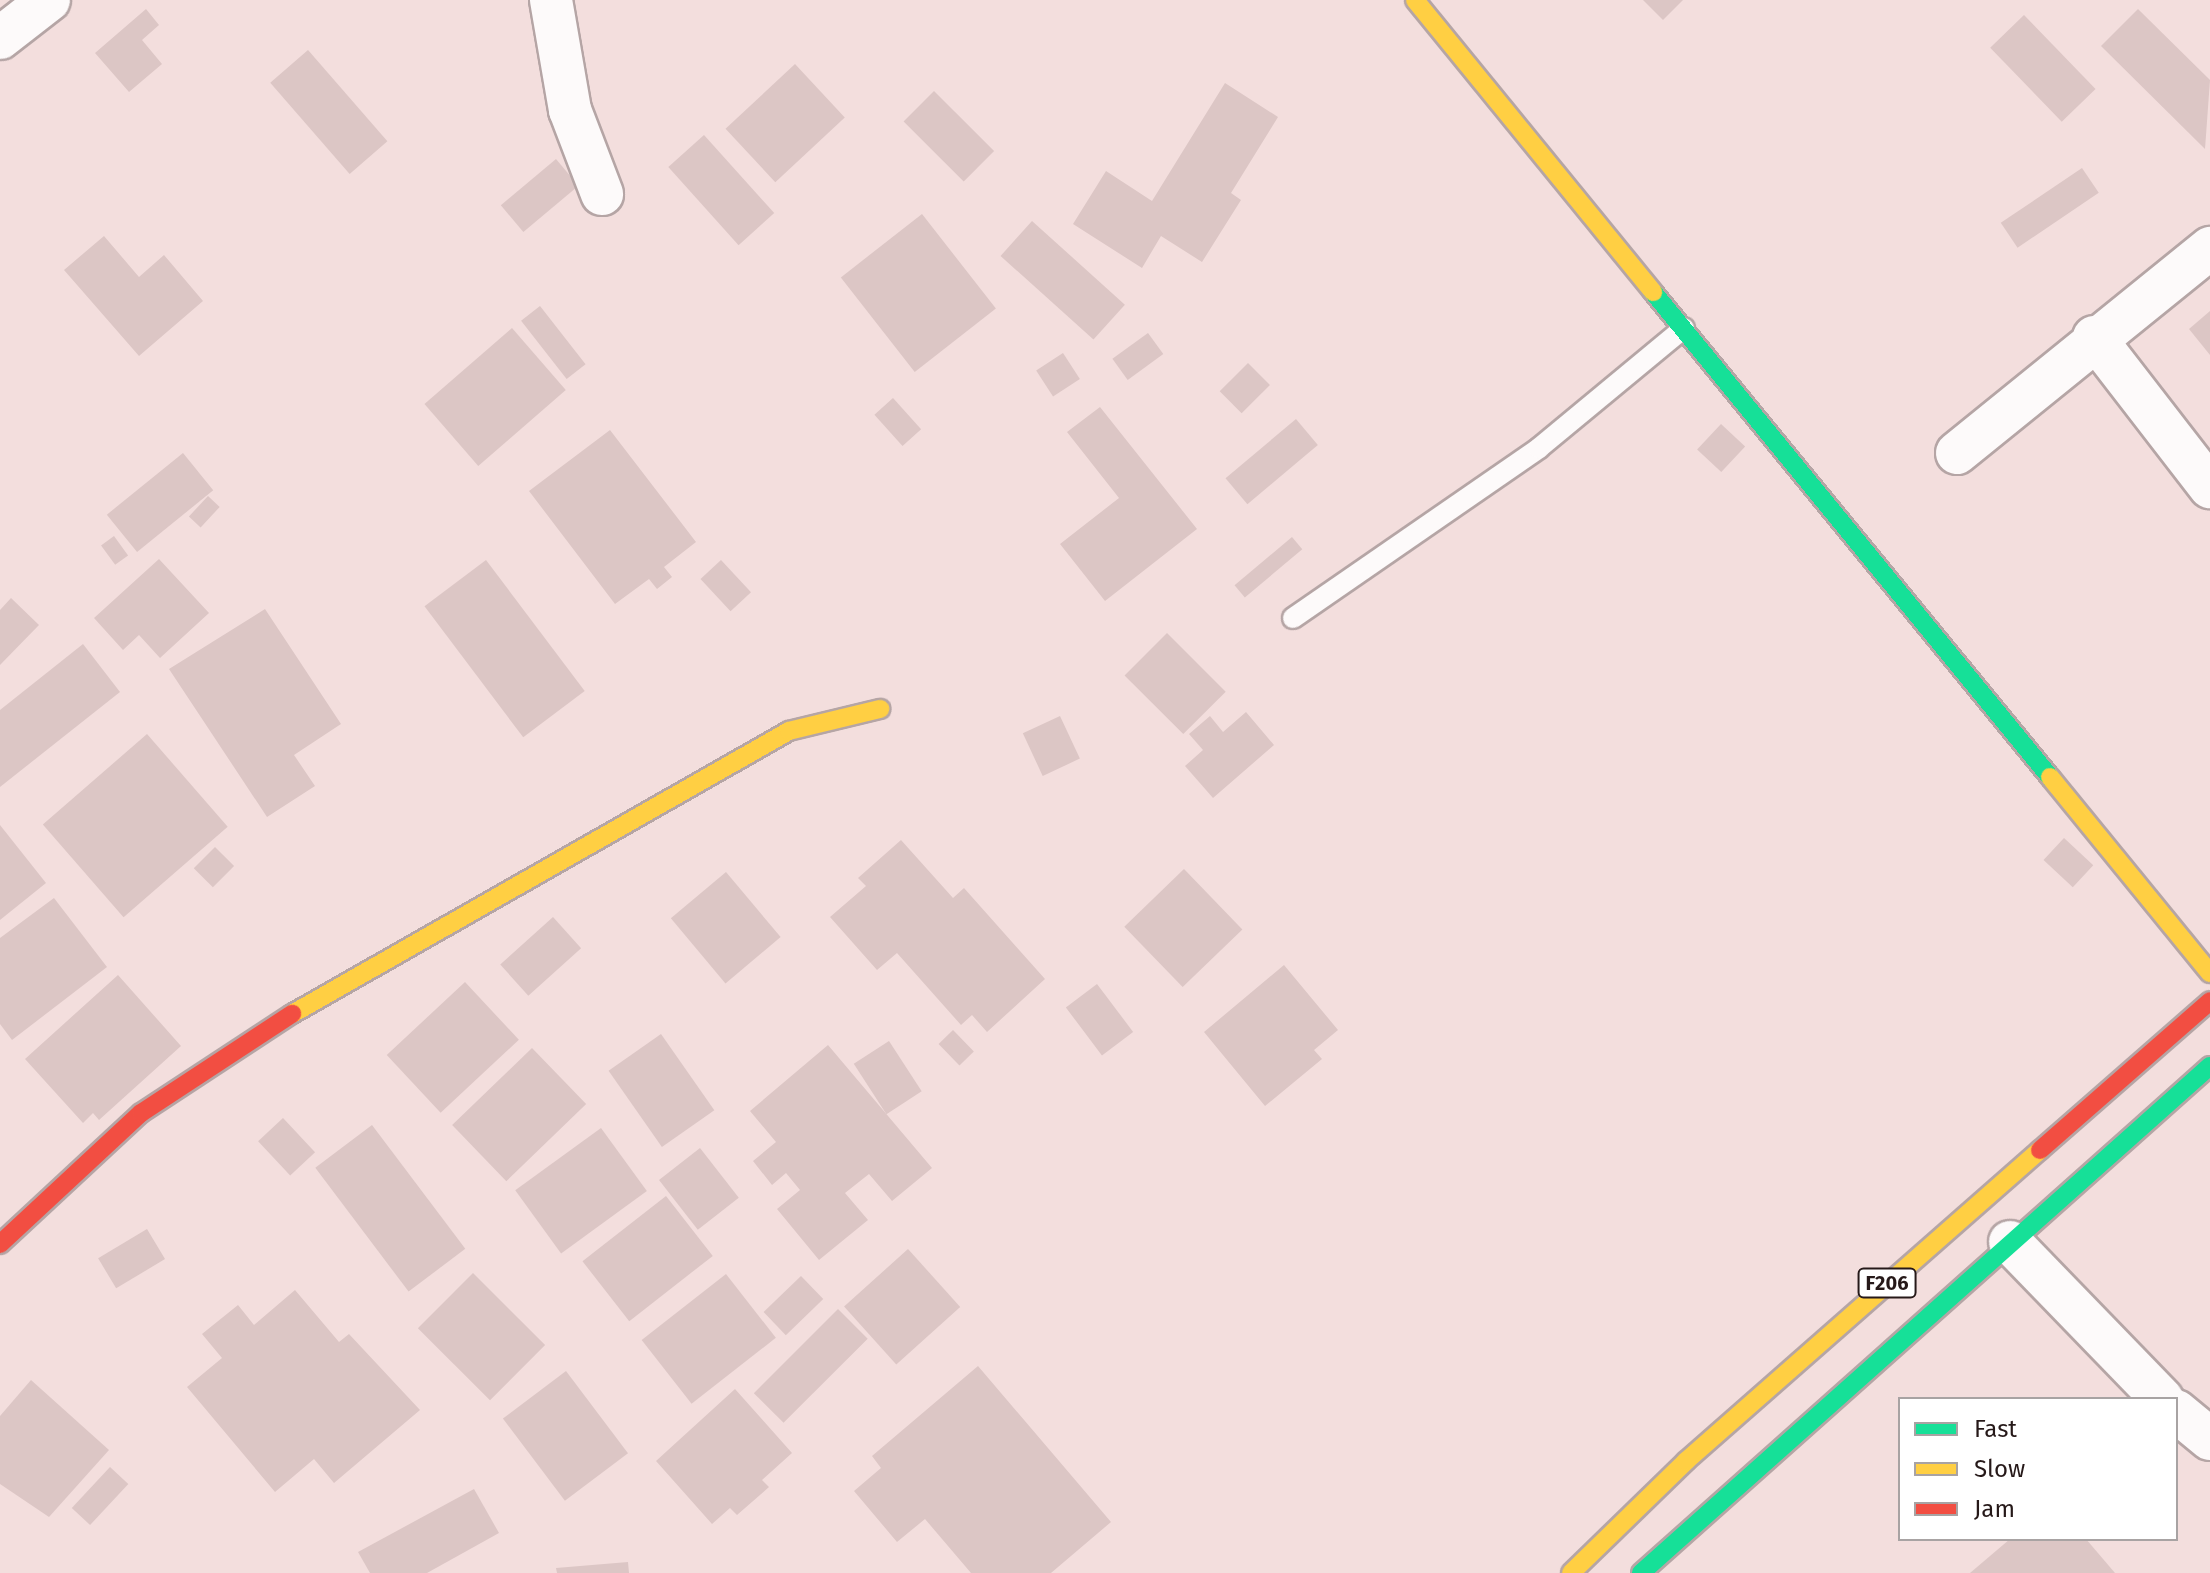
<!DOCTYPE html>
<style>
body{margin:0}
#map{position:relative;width:2210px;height:1573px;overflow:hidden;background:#f3dedd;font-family:"Fira Sans",sans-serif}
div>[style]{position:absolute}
.building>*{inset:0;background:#dcc6c5;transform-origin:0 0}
.roads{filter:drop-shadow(2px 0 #b5a5a5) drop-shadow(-2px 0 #b5a5a5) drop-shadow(0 2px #b5a5a5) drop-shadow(0 -2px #b5a5a5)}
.lane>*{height:20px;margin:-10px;padding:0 10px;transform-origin:10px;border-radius:10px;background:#fdfafa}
.street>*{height:42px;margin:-21px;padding:0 21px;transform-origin:21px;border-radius:21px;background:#fdfafa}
.fast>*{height:18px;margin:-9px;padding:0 9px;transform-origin:9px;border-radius:9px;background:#16e098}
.slow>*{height:18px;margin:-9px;padding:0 9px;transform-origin:9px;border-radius:9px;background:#ffcf43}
.jam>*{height:18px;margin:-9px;padding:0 9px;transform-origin:9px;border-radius:9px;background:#f24e42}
span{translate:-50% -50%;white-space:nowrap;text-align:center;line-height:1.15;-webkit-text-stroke:7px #fff;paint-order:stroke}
.shield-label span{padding:2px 6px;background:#fff;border:2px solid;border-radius:6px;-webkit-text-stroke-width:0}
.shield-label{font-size:20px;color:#261919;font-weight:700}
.legend{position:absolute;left:1898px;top:1397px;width:280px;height:144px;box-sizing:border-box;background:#fff;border:2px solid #a8a3a3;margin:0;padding:10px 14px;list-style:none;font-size:24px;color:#261919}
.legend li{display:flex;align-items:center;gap:16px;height:40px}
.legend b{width:40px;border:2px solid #a8a3a3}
</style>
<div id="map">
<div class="building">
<div style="clip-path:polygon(1643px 0,1683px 0,1663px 20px)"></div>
<div style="clip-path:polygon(146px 9px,159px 25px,142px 40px,162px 64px,129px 92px,95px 53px)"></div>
<div style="clip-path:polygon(2138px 9px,2210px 80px,2205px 149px,2101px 46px)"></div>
<div style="left:2024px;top:15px;width:103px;height:47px;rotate:46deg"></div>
<div style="left:308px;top:50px;width:121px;height:50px;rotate:49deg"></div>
<div style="left:795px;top:64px;width:73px;height:95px;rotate:47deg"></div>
<div style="clip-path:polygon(1225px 83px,1278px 117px,1231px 193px,1241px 200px,1202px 262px,1161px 236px,1142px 268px,1073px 224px,1106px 171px,1152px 201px)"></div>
<div style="left:934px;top:91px;width:85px;height:43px;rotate:45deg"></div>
<div style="left:704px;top:135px;width:105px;height:48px;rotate:48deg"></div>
<div style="left:556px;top:159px;width:35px;height:72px;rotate:50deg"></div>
<div style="left:2082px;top:168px;width:30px;height:98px;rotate:56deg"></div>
<div style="left:922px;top:214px;width:120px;height:103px;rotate:52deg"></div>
<div style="left:1032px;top:221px;width:125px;height:47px;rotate:42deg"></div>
<div style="clip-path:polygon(104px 236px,139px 277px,164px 255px,203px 301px,139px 356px,64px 270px)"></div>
<div style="left:540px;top:306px;width:74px;height:24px;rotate:52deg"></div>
<div style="clip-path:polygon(2210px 311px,2210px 355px,2189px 329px)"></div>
<div style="left:512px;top:328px;width:82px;height:116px;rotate:49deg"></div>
<div style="left:1148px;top:333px;width:26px;height:44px;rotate:54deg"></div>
<div style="left:1063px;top:353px;width:31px;height:32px;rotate:57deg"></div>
<div style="left:1248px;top:363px;width:31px;height:40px;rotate:45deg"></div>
<div style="left:893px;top:398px;width:42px;height:25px;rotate:48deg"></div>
<div style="clip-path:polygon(1100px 407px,1197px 529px,1105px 601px,1060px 544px,1119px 498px,1067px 432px)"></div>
<div style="left:1296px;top:419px;width:34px;height:92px;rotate:50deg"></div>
<div style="left:1721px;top:424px;width:33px;height:35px;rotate:43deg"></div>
<div style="clip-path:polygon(610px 430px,696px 542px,664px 567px,672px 577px,657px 589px,649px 579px,615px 604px,529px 491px)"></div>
<div style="left:183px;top:453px;width:48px;height:98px;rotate:51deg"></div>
<div style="left:208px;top:496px;width:16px;height:28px;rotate:43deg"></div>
<div style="left:114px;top:536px;width:24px;height:16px;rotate:54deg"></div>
<div style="left:1292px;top:537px;width:16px;height:75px;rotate:50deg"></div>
<div style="clip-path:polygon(159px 559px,209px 613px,160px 658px,139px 635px,123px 650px,94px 618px)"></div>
<div style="left:486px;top:560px;width:164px;height:77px;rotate:53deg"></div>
<div style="left:721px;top:560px;width:44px;height:28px;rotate:47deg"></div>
<div style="clip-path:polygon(11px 598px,39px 625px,0 665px,0 610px)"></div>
<div style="clip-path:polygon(265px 609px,341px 724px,294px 755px,315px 786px,267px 817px,169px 669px)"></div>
<div style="left:1167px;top:633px;width:83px;height:60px;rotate:45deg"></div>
<div style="clip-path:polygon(83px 644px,120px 692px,0 787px,0 710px)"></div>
<div style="clip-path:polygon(1246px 712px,1274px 745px,1213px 798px,1185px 766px,1203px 750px,1189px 734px,1210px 716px,1223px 732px)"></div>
<div style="left:1060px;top:716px;width:47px;height:41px;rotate:65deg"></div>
<div style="left:147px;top:734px;width:123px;height:138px;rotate:49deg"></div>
<div style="clip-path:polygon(0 825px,46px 883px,0 920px)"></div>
<div style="left:2064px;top:838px;width:40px;height:30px;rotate:43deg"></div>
<div style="clip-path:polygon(901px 840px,953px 898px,964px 888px,1045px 979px,987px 1032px,972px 1015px,961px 1025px,897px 953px,877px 970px,830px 917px,866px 886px,858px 878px)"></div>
<div style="left:215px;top:847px;width:27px;height:30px;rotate:45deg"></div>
<div style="left:1184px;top:869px;width:84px;height:83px;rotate:46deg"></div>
<div style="left:726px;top:872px;width:85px;height:72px;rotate:50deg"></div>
<div style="clip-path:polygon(54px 898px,107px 967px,12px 1040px,0 1024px,0 938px)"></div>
<div style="left:553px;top:917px;width:42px;height:71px;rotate:48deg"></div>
<div style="clip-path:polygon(1284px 965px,1338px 1030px,1314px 1050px,1322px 1059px,1265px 1106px,1204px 1032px)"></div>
<div style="clip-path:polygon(118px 975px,181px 1046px,99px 1120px,93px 1113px,83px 1123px,25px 1059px)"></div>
<div style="left:465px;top:982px;width:79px;height:107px;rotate:47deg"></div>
<div style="left:1097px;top:984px;width:60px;height:39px;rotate:53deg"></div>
<div style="left:953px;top:1030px;width:30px;height:20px;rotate:46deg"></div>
<div style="left:661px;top:1034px;width:93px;height:64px;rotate:55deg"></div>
<div style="left:889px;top:1041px;width:60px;height:42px;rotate:57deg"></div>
<div style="clip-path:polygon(828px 1045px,932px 1168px,892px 1201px,869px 1174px,845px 1193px,868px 1220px,819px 1260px,777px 1209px,800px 1190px,786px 1173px,772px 1185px,753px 1161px,776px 1142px,750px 1111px)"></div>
<div style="left:532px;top:1048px;width:78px;height:111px;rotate:46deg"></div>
<div style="left:283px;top:1118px;width:47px;height:34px;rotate:47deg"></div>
<div style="left:372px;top:1125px;width:155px;height:71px;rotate:53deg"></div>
<div style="left:601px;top:1128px;width:78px;height:106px;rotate:54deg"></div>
<div style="left:700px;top:1148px;width:63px;height:52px;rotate:52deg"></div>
<div style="left:666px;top:1196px;width:76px;height:106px;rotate:52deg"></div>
<div style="left:147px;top:1229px;width:35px;height:57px;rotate:59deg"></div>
<div style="left:908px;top:1249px;width:78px;height:86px;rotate:48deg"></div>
<div style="left:473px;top:1273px;width:102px;height:78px;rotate:45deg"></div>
<div style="left:726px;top:1274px;width:81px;height:107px;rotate:52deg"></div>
<div style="left:801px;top:1276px;width:32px;height:52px;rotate:46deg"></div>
<div style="clip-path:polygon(295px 1290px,339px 1342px,349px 1334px,420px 1410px,334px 1483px,314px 1459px,275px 1492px,187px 1387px,222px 1358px,202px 1334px,238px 1305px,254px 1325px)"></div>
<div style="left:838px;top:1309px;width:42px;height:119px;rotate:45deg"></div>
<div style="clip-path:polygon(978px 1366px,1111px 1522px,1051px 1573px,971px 1573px,925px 1519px,897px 1542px,854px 1491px,881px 1468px,872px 1456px)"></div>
<div style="left:566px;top:1371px;width:103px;height:79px;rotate:53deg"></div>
<div style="clip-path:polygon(31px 1380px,109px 1450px,49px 1517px,0 1484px,0 1416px)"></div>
<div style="clip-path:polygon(735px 1389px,792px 1453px,762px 1480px,769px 1487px,737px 1515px,730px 1508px,712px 1524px,656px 1461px)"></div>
<div style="left:110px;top:1467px;width:25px;height:56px;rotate:43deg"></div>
<div style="clip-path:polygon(474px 1489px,499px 1533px,427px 1573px,370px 1573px,358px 1552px)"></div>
<div style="clip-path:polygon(2010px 1539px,2086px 1539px,2115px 1573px,1970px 1573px)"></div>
<div style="clip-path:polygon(628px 1562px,629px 1573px,557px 1573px,556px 1568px)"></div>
</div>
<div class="roads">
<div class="lane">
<div style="left:1293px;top:618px;width:299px;rotate:-34.6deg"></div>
<div style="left:1539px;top:448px;width:188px;rotate:-39.6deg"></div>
</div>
<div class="street">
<div style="left:551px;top:0;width:112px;rotate:80.2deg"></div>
<div style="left:570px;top:110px;width:90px;rotate:69.1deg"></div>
<div style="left:0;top:38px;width:62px;rotate:-37.8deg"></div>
<div style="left:2094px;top:337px;width:190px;rotate:52.3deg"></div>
<div style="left:1957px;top:453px;width:326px;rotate:-39deg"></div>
<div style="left:2010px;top:1242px;width:219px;rotate:45.9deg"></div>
<div style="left:2176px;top:1411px;width:44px;rotate:39.5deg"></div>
</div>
<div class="fast">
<div style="left:1653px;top:292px;width:627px;rotate:50.7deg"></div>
<div style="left:1641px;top:1573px;width:762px;rotate:-41.7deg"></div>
</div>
<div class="slow">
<div style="left:1415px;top:0;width:377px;rotate:50.8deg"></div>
<div style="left:2050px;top:777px;width:253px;rotate:50.8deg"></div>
<div style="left:292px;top:1014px;width:572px;rotate:-29.66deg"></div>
<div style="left:789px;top:731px;width:94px;rotate:-13.6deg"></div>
<div style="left:1571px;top:1573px;width:161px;rotate:-44.2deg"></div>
<div style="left:1686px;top:1461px;width:471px;rotate:-41.3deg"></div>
</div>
<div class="jam">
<div style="left:2040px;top:1150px;width:226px;rotate:-41.2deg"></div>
<div style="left:0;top:1244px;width:192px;rotate:-42.9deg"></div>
<div style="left:141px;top:1113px;width:181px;rotate:-33.3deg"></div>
</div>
</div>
<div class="shield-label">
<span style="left:1887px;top:1283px">F206</span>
</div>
<ul class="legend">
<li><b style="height:10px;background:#16e098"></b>Fast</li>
<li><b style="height:10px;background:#ffcf43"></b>Slow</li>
<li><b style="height:10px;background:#f24e42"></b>Jam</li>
</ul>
</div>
